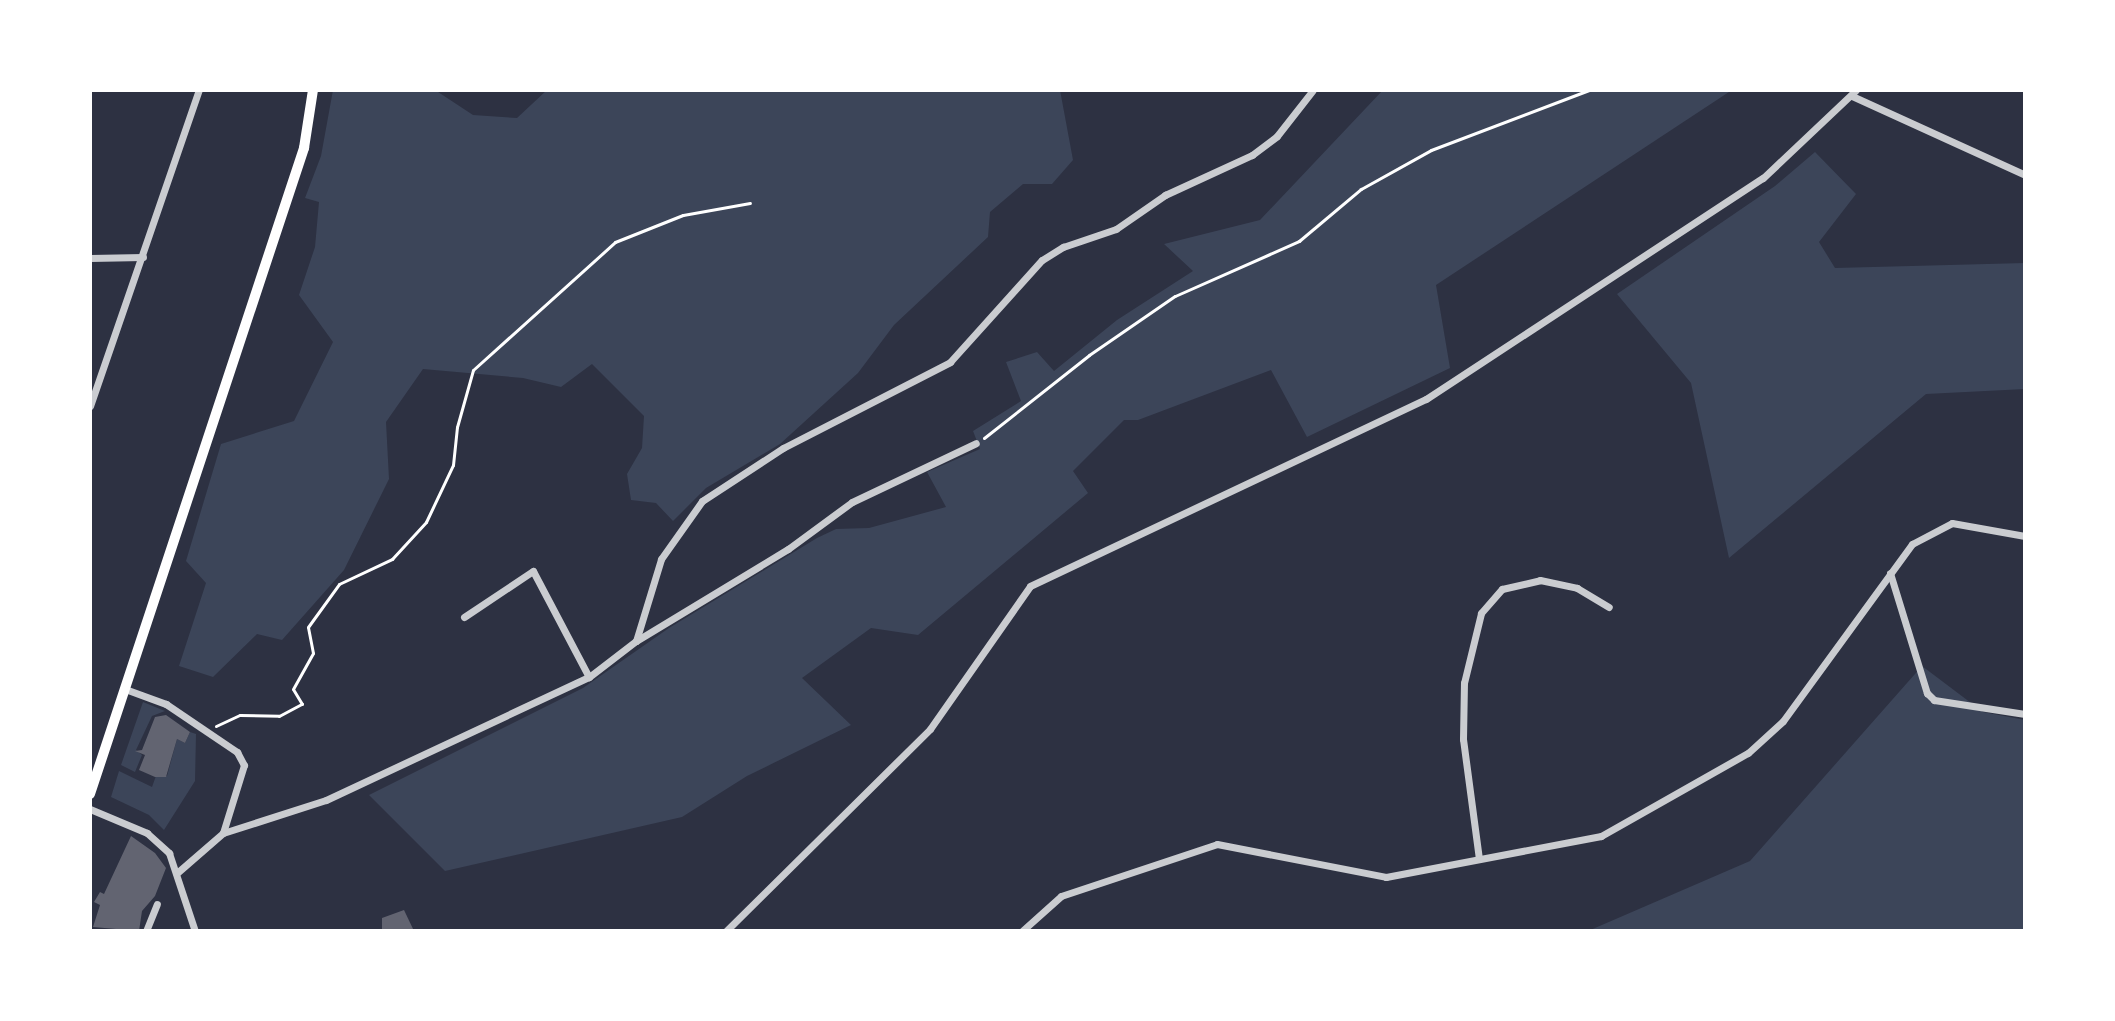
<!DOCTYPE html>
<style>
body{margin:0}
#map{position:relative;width:2115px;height:1021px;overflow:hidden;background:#2d3142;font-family:"Source Sans 3",sans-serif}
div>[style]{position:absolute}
.green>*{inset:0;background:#3c4559}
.building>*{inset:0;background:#626471}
.path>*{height:3px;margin:-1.5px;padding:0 1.5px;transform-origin:1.5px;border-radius:1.5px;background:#fff}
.minor>*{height:7px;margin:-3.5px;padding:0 3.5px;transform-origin:3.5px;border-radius:3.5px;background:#caccd0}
.secondary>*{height:10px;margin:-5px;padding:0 5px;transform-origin:5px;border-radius:5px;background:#fff}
span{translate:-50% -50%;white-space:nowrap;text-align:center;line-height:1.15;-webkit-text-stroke:6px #fff;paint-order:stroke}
.frame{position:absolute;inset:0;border:92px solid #fff;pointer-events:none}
</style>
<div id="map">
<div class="green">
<div style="clip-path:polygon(333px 90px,435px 90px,473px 115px,517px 118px,547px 90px,1060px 90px,1073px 160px,1052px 184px,1023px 184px,990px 212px,988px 237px,894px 325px,858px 373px,780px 444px,706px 488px,673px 521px,656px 503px,631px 500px,627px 474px,642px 448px,644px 416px,592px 364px,561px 387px,523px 378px,423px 369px,386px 422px,389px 479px,344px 570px,282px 640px,257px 634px,213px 677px,179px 666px,206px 583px,186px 561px,221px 444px,294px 421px,333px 342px,299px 295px,315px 247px,319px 202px,305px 198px,321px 156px)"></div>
<div style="clip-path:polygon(1383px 90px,1732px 90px,1436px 285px,1450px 368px,1307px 437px,1271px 370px,1138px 420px,1124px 420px,1073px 471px,1088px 493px,918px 635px,871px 628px,802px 678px,851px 725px,747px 776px,682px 817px,445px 871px,369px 795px,583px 688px,669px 628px,817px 538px,836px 529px,869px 528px,946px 507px,927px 472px,980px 449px,973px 431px,1021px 401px,1006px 362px,1037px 352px,1054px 371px,1117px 320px,1193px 271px,1164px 244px,1260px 220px)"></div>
<div style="clip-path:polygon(1815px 152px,1856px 194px,1819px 242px,1835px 268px,2025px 263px,2025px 389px,1926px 394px,1729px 558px,1691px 383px,1617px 294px,1775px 186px)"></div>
<div style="clip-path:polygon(1922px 666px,1983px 712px,2025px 720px,2025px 931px,1588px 931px,1750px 861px)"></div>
<div style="clip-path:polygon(143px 702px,165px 711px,152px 716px,136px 750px,142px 755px,135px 772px,121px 765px)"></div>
<div style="clip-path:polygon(190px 732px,196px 734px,195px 781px,164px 830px,149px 815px,111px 797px,119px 771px,152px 787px,157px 773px,167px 776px,177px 739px,185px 743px)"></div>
</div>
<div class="building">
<div style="clip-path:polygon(166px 715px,190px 732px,185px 743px,177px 739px,166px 777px,155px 777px,139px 770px,145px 755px,135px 751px,142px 750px,155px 717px)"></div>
<div style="clip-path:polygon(131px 836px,155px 853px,166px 868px,155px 896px,142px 911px,139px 931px,93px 927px,100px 905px,94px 902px,100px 892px,104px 894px)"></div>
<div style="clip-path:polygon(404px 910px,414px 931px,382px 931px,382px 918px)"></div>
</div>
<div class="path">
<div style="left:984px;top:438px;width:134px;rotate:-38.3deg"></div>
<div style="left:1089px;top:355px;width:104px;rotate:-34.5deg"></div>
<div style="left:1175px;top:296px;width:136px;rotate:-23.9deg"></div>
<div style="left:1299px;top:241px;width:81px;rotate:-40deg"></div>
<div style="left:1361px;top:189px;width:80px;rotate:-29.1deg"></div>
<div style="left:1431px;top:150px;width:169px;rotate:-20.8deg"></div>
<div style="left:216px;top:726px;width:26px;rotate:-25deg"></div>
<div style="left:240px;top:715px;width:39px;rotate:1deg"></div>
<div style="left:279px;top:716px;width:26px;rotate:-28deg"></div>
<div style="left:302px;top:704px;width:17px;rotate:-121deg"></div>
<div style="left:293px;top:689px;width:41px;rotate:-60.9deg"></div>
<div style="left:313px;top:653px;width:26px;rotate:-101deg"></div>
<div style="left:308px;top:627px;width:53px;rotate:-54.2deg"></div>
<div style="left:339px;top:584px;width:59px;rotate:-25.3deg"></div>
<div style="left:392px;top:559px;width:50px;rotate:-47.4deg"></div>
<div style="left:426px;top:522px;width:63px;rotate:-64.7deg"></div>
<div style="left:453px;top:465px;width:38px;rotate:-84deg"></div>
<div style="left:457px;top:427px;width:59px;rotate:-74.3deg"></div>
<div style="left:473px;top:370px;width:191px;rotate:-42deg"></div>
<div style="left:615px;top:242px;width:73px;rotate:-21.7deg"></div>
<div style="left:683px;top:215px;width:68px;rotate:-10.2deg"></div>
</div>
<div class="minor">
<div style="left:1852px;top:96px;width:190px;rotate:24.5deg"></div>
<div style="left:90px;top:258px;width:53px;rotate:-1.1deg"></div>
<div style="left:90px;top:406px;width:334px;rotate:-71deg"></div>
<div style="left:1890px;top:573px;width:126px;rotate:72.9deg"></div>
<div style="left:1927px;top:693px;width:10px;rotate:45deg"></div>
<div style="left:1934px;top:700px;width:92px;rotate:8.7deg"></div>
<div style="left:464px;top:617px;width:83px;rotate:-33.7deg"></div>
<div style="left:533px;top:571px;width:120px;rotate:62.2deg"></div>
<div style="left:636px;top:641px;width:86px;rotate:-73deg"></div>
<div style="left:661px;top:559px;width:71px;rotate:-54.7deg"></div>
<div style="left:702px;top:501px;width:97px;rotate:-33.2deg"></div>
<div style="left:783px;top:448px;width:188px;rotate:-27.2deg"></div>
<div style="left:950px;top:362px;width:137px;rotate:-48deg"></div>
<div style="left:1042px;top:260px;width:25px;rotate:-32deg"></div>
<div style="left:1063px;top:247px;width:56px;rotate:-18.8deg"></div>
<div style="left:1116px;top:229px;width:60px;rotate:-34.8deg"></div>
<div style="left:1165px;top:195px;width:96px;rotate:-24.7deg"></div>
<div style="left:1252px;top:155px;width:31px;rotate:-37deg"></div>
<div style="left:1277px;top:136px;width:58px;rotate:-52deg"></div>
<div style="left:125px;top:689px;width:44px;rotate:20.1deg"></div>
<div style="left:166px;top:704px;width:86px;rotate:34.1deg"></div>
<div style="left:237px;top:752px;width:15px;rotate:62deg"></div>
<div style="left:244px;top:765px;width:71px;rotate:107.2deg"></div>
<div style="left:90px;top:809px;width:62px;rotate:22.8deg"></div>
<div style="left:147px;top:833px;width:30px;rotate:42deg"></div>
<div style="left:169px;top:853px;width:82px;rotate:71.6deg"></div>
<div style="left:1479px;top:859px;width:121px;rotate:-97.6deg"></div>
<div style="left:1463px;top:739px;width:56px;rotate:-89deg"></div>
<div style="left:1464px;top:683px;width:72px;rotate:-76.3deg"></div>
<div style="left:1481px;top:613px;width:32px;rotate:-49deg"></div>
<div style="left:1502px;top:589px;width:39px;rotate:-13deg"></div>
<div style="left:1540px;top:580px;width:38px;rotate:12deg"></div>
<div style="left:1577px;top:588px;width:37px;rotate:31deg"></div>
<div style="left:178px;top:872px;width:60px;rotate:-40.9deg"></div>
<div style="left:223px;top:833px;width:108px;rotate:-17.8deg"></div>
<div style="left:326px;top:800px;width:290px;rotate:-25.1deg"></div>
<div style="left:589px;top:677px;width:59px;rotate:-37.5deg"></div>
<div style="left:636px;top:641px;width:178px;rotate:-31.2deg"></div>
<div style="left:788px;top:549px;width:79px;rotate:-36.3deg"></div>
<div style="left:852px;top:502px;width:137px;rotate:-25.4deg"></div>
<div style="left:146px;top:931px;width:29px;rotate:-68deg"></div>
<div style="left:726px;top:931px;width:287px;rotate:-44.7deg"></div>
<div style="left:930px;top:729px;width:174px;rotate:-55deg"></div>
<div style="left:1030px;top:586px;width:438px;rotate:-25.3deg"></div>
<div style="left:1426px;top:399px;width:403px;rotate:-33.3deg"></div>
<div style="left:1763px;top:178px;width:128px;rotate:-43.4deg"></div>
<div style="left:1022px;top:931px;width:52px;rotate:-41.9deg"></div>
<div style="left:1061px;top:896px;width:164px;rotate:-18.4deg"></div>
<div style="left:1217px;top:844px;width:172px;rotate:11deg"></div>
<div style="left:1386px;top:877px;width:219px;rotate:-10.8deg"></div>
<div style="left:1601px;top:836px;width:169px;rotate:-29.5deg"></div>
<div style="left:1748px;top:753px;width:47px;rotate:-42.4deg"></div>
<div style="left:1783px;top:721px;width:219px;rotate:-53.9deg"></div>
<div style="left:1912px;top:544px;width:45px;rotate:-27.7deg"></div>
<div style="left:1952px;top:523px;width:74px;rotate:10.1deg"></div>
</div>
<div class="secondary">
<div style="left:90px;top:794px;width:681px;rotate:-71.67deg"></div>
<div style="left:304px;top:148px;width:59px;rotate:-81.2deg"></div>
</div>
<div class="frame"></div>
</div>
